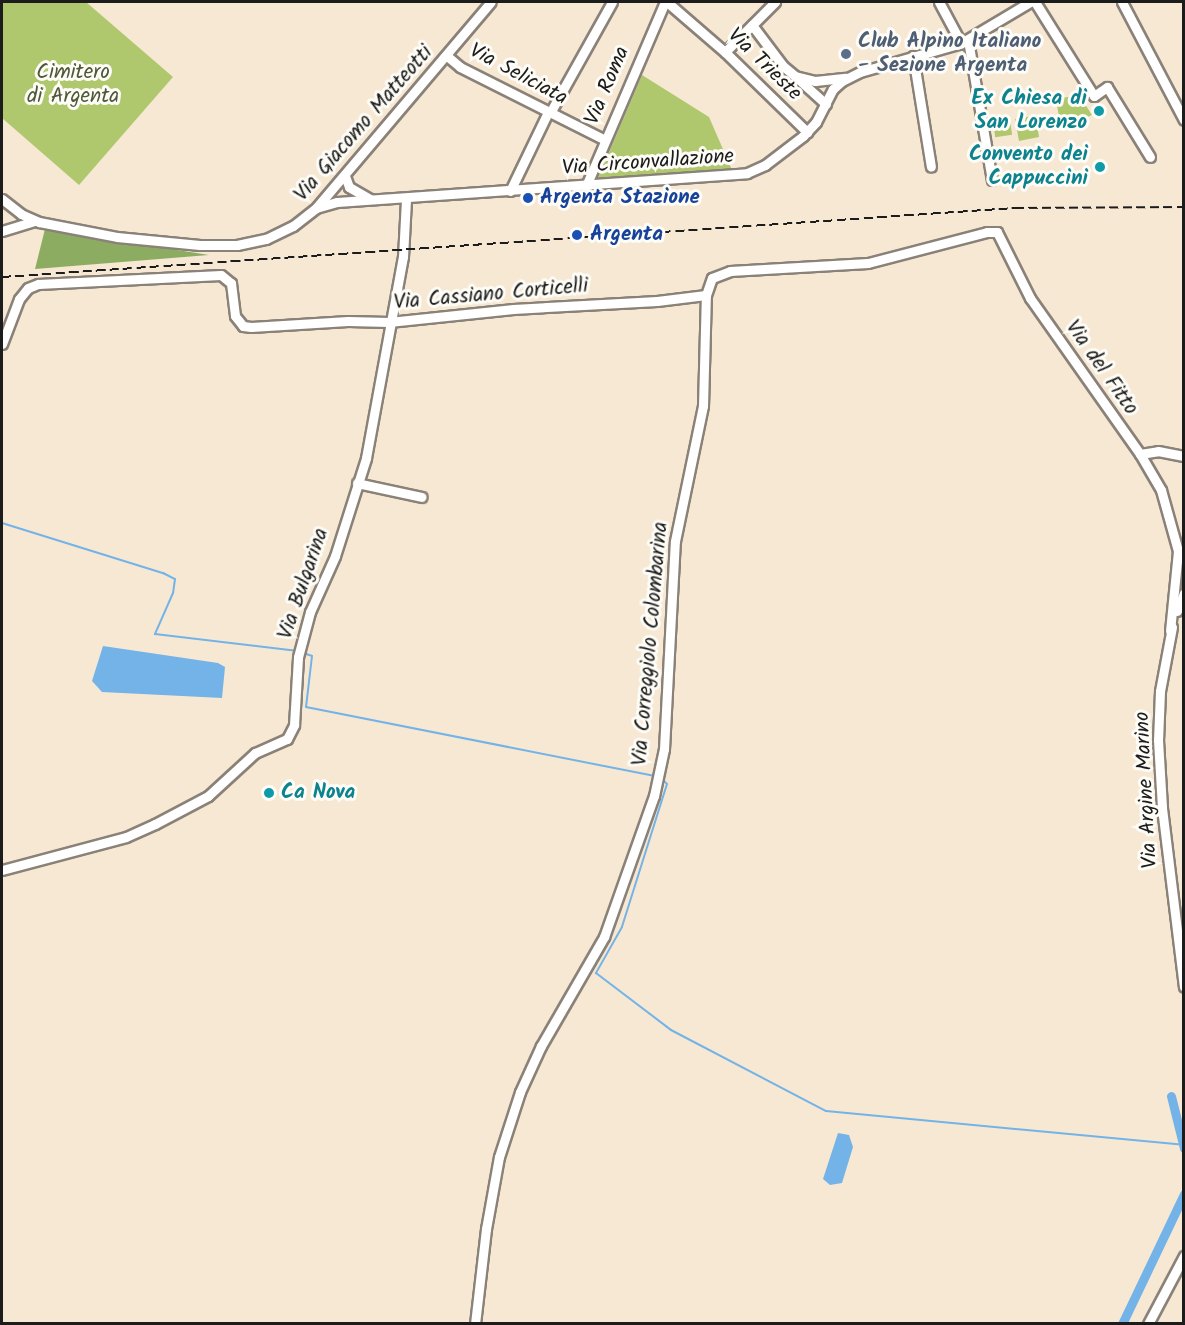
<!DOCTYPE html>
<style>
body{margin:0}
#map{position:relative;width:1185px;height:1325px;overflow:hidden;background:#f7e8d4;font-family:Kalam,sans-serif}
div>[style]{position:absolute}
.green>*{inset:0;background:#afc86e;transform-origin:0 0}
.forest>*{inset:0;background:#8bac61}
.water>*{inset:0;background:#73b3e7}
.stream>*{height:2px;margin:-1px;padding:0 1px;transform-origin:1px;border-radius:1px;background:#73b3e7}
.canal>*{height:9px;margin:-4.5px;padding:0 4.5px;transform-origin:4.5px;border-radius:4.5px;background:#73b3e7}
.roads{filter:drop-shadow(2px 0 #8a8278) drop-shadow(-2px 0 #8a8278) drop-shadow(0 2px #8a8278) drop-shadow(0 -2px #8a8278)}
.minor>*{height:9px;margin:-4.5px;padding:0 4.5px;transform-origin:4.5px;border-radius:4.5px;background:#fff}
.rail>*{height:2px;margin-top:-1px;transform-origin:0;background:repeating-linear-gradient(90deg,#1c1c1c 0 9px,transparent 0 13.5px)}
.dots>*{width:16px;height:16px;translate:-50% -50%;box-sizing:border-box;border:3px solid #fdfcf7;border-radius:50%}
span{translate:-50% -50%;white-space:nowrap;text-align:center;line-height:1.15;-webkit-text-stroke:6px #fdfcf7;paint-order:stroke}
.service-label{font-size:21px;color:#4e5e75;font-weight:700}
.left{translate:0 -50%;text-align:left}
.street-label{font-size:21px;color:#1c1c1c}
.park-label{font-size:21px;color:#4f5839}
.culture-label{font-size:21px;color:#0d838f;font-weight:700}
.right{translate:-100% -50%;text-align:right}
.transit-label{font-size:21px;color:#164399;font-weight:700}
.frame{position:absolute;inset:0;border:3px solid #1c1c1c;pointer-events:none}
</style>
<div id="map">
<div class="green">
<div style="clip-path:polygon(2px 2px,86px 2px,173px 77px,79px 185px,2px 118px)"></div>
<div style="clip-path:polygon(642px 75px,709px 117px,732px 170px,598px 178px)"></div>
<div style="clip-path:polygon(1079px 95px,1092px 115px,1061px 129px,1056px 99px)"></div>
<div style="clip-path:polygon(1039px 115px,1041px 130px,1038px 131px,1039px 137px,1019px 141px,1015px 119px)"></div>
<div style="left:1010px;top:120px;width:15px;height:17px;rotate:82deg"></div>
</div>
<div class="forest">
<div style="clip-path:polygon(45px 229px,209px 255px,35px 269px)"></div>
</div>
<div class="water">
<div style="clip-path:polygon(103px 646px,218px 663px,225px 667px,222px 698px,102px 692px,92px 681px)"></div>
<div style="clip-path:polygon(838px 1133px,849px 1135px,853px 1147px,842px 1183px,830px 1185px,823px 1179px)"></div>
</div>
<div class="stream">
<div style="left:2px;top:523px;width:169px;rotate:17.3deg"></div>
<div style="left:163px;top:573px;width:13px;rotate:27deg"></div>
<div style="left:175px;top:579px;width:14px;rotate:98deg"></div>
<div style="left:173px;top:593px;width:45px;rotate:113.7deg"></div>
<div style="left:155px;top:634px;width:144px;rotate:6.8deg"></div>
<div style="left:303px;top:653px;width:9px;rotate:18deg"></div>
<div style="left:312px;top:656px;width:51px;rotate:96.7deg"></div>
<div style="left:306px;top:707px;width:357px;rotate:11.2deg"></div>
<div style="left:661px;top:778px;width:8px;rotate:45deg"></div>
<div style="left:667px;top:784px;width:150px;rotate:107.5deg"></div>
<div style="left:622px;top:927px;width:53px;rotate:119.5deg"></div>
<div style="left:596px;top:973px;width:94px;rotate:37.2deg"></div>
<div style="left:671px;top:1030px;width:175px;rotate:27.6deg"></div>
<div style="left:826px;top:1111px;width:359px;rotate:5.4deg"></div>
</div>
<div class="canal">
<div style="left:1171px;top:1096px;width:54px;rotate:76deg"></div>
<div style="left:1122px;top:1324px;width:144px;rotate:-64.5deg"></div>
</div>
<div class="roads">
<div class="minor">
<div style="left:667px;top:2px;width:77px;rotate:40.8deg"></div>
<div style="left:725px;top:52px;width:115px;rotate:44.3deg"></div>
<div style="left:939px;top:2px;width:47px;rotate:61.8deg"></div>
<div style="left:1035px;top:2px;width:111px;rotate:57.9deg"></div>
<div style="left:1094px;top:96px;width:16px;rotate:-35deg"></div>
<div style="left:1107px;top:87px;width:82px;rotate:58.4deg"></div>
<div style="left:1122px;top:2px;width:133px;rotate:62.3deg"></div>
<div style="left:752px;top:25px;width:51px;rotate:52.9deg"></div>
<div style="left:783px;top:66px;width:16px;rotate:40deg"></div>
<div style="left:795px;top:76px;width:21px;rotate:14deg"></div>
<div style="left:815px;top:81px;width:31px;rotate:-6deg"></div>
<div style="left:968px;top:40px;width:142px;rotate:80.3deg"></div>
<div style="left:725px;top:52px;width:71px;rotate:-45deg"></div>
<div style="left:447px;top:56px;width:17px;rotate:40deg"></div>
<div style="left:460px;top:67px;width:162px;rotate:26.7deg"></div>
<div style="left:913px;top:56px;width:112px;rotate:80.8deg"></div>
<div style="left:797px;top:78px;width:39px;rotate:42deg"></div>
<div style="left:550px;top:113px;width:127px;rotate:-60.8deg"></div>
<div style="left:345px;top:176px;width:12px;rotate:70deg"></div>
<div style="left:349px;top:187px;width:24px;rotate:30deg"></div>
<div style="left:586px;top:186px;width:200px;rotate:-66.8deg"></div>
<div style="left:510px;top:191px;width:88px;rotate:-64.3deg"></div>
<div style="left:2px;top:199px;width:24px;rotate:38deg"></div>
<div style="left:21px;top:214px;width:20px;rotate:24deg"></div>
<div style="left:39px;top:222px;width:79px;rotate:10.9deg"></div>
<div style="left:117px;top:237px;width:83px;rotate:5.5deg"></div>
<div style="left:200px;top:245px;width:37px"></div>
<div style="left:237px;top:245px;width:30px;rotate:-12deg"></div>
<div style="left:266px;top:239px;width:30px;rotate:-26deg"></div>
<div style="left:293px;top:226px;width:29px;rotate:-38deg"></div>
<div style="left:316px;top:208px;width:270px;rotate:-49.7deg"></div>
<div style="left:316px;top:208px;width:22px;rotate:-16deg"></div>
<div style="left:337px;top:202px;width:411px;rotate:-4deg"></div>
<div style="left:747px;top:173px;width:20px;rotate:-24deg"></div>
<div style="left:765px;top:165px;width:48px;rotate:-37.3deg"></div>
<div style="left:803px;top:136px;width:19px;rotate:-47deg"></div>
<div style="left:816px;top:122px;width:37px;rotate:-63deg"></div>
<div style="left:833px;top:89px;width:12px;rotate:-42deg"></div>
<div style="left:842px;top:81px;width:20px;rotate:-27deg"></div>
<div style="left:860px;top:72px;width:105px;rotate:-16deg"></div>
<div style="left:961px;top:43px;width:80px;rotate:-30.7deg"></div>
<div style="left:2px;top:231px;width:34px;rotate:-17deg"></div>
<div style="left:2px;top:344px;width:48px;rotate:-69.3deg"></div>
<div style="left:19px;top:299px;width:14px;rotate:-51deg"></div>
<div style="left:28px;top:288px;width:11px;rotate:-22deg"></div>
<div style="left:38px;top:284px;width:183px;rotate:-2.8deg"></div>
<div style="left:221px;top:275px;width:13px;rotate:39deg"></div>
<div style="left:231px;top:283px;width:33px;rotate:83deg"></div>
<div style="left:235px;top:316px;width:13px;rotate:51deg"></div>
<div style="left:243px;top:326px;width:8px;rotate:7deg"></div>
<div style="left:251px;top:327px;width:97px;rotate:-3.5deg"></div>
<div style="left:348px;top:321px;width:41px;rotate:1.4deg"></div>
<div style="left:389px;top:322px;width:125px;rotate:-6deg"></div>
<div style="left:513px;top:309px;width:144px;rotate:-3.2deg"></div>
<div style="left:657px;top:301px;width:49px;rotate:-7deg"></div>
<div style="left:1140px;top:454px;width:18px;rotate:-9deg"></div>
<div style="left:1158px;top:451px;width:26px;rotate:11deg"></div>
<div style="left:357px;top:483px;width:66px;rotate:12.2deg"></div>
<div style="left:1177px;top:611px;width:19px;rotate:-69deg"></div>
<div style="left:1172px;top:627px;width:65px;rotate:100.6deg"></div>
<div style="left:1160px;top:691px;width:49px;rotate:92.3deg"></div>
<div style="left:1158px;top:740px;width:68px;rotate:86.6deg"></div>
<div style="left:1162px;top:808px;width:180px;rotate:83deg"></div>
<div style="left:2px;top:870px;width:128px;rotate:-14.9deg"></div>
<div style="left:126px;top:837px;width:32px;rotate:-24deg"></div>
<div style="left:155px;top:824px;width:60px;rotate:-27.8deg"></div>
<div style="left:208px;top:796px;width:64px;rotate:-42.5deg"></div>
<div style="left:255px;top:753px;width:35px;rotate:-24deg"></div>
<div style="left:287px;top:739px;width:16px;rotate:-63deg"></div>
<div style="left:294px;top:725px;width:68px;rotate:-86.6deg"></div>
<div style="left:298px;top:657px;width:47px;rotate:-75.1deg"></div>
<div style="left:310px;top:612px;width:61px;rotate:-65.9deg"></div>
<div style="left:335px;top:556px;width:103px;rotate:-72.4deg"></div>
<div style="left:366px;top:458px;width:204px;rotate:-79.6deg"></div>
<div style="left:403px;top:257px;width:58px;rotate:-87deg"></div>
<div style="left:475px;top:1324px;width:96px;rotate:-83.4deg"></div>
<div style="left:486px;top:1229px;width:73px;rotate:-79.8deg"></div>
<div style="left:499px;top:1157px;width:68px;rotate:-72.1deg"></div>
<div style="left:520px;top:1092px;width:51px;rotate:-65.5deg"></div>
<div style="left:541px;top:1046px;width:126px;rotate:-60deg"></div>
<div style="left:604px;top:937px;width:150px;rotate:-70.5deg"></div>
<div style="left:654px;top:796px;width:48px;rotate:-78deg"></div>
<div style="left:664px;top:749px;width:208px;rotate:-87deg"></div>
<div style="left:675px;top:541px;width:138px;rotate:-78.3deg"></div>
<div style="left:703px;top:406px;width:111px;rotate:-88.5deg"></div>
<div style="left:706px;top:295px;width:18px;rotate:-71deg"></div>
<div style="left:712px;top:278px;width:19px;rotate:-21deg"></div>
<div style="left:730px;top:271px;width:138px;rotate:-3.3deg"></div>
<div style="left:868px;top:263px;width:123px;rotate:-14.6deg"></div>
<div style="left:987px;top:232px;width:10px"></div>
<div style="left:997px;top:232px;width:74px;rotate:63.4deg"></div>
<div style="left:1030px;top:298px;width:191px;rotate:54.8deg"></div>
<div style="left:1140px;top:454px;width:42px;rotate:59.7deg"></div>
<div style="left:1161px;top:490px;width:63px;rotate:74.4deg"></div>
<div style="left:1178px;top:551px;width:80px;rotate:95.7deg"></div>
<div style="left:1148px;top:1324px;width:77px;rotate:-62.1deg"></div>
</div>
</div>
<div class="rail">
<div style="left:2px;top:277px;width:1015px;rotate:-3.9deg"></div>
<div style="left:1015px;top:208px;width:169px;rotate:-0.3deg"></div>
</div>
<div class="dots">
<div style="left:846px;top:54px;background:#5c6f8a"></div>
<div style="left:1099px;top:111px;background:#0f9aa8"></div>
<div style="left:1100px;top:167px;background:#0f9aa8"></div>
<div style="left:528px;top:198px;background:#1a4fb4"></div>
<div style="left:577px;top:235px;background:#1a4fb4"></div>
<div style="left:269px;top:793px;background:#0f9aa8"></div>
</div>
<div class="service-label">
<span class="left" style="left:858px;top:54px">Club Alpino Italiano<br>- Sezione Argenta</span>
</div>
<div class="street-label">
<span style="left:764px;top:65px;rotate:44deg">Via Trieste</span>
<span style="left:518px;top:75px;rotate:28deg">Via Seliciata</span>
<span style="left:608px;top:86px;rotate:-67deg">Via Roma</span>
<span style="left:364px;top:124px;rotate:-49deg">Via Giacomo Matteotti</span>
<span style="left:648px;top:163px;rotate:-4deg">Via Circonvallazione</span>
<span style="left:491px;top:295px;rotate:-5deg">Via Cassiano Corticelli</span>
<span style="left:1101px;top:368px;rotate:55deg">Via del Fitto</span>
<span style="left:304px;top:584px;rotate:-71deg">Via Bulgarina</span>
<span style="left:651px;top:644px;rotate:-85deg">Via Correggiolo Colombarina</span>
<span style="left:1147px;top:790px;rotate:-93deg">Via Argine Marino</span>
</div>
<div class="park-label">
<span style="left:73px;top:85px">Cimitero<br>di Argenta</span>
</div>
<div class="culture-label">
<span class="right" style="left:1087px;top:111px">Ex Chiesa di<br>San Lorenzo</span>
<span class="right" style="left:1088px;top:167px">Convento dei<br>Cappuccini</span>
<span class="left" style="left:281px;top:793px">Ca Nova</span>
</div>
<div class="transit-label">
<span class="left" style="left:540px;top:198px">Argenta Stazione</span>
<span class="left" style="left:590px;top:235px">Argenta</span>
</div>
<div class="frame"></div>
</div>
